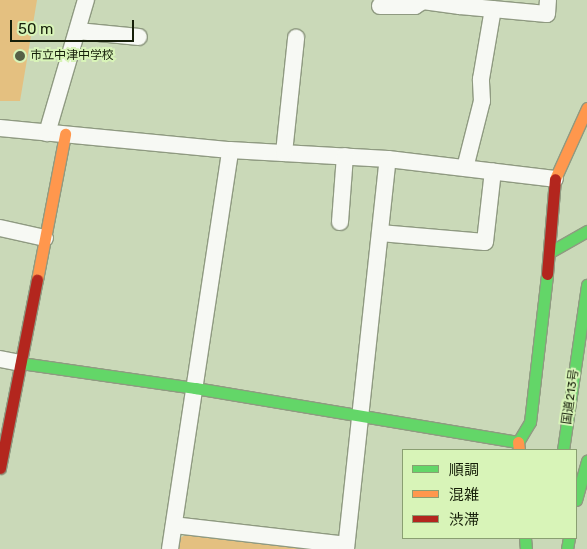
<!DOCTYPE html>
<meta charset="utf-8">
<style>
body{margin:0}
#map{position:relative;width:587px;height:549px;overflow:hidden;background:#cad9b8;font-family:Rubik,"Noto Sans JP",sans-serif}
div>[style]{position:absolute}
.green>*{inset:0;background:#e4c080}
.roads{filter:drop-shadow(1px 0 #8f9a81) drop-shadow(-1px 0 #8f9a81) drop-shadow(0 1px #8f9a81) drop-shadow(0 -1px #8f9a81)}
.street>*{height:16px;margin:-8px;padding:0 8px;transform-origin:8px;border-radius:8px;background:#f7f9f4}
.fast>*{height:11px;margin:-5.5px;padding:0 5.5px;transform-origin:5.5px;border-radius:5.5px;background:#63d668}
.slow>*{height:11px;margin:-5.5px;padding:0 5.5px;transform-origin:5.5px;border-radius:5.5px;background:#ff974d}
.jam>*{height:11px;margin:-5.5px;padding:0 5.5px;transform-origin:5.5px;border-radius:5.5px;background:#b3261e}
.dots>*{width:14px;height:14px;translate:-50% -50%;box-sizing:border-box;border:2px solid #d8f4b8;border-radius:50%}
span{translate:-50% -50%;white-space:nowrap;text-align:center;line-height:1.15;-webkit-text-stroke:4px #d8f4b8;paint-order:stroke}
.poi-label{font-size:12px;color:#161f09}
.left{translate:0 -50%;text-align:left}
.street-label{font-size:12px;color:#161f09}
.legend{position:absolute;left:402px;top:449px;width:175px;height:90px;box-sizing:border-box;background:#d8f4b8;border:1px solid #8a9f72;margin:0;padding:6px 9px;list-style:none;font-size:15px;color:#161f09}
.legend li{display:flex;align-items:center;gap:10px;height:25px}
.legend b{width:25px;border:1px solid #8a9f72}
.scale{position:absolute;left:10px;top:20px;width:124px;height:22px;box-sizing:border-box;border:2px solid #161f09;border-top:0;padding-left:6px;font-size:15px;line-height:18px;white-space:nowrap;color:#161f09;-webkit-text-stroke:4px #d8f4b8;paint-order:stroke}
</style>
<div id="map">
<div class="green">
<div style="clip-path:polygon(0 0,37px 0,20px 101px,0 101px)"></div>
<div style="clip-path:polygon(193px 531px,318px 549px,177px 549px,178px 539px)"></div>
</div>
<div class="roads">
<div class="street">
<div style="left:460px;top:0;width:6px;rotate:90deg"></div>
<div style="left:460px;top:6px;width:87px;rotate:5.3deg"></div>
<div style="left:547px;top:14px;width:14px;rotate:-86deg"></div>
<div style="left:380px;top:6px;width:35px"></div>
<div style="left:415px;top:6px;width:9px;rotate:-32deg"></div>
<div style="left:423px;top:1px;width:37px;rotate:8deg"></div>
<div style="left:78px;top:31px;width:61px;rotate:5.6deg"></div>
<div style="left:0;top:128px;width:231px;rotate:5.5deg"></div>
<div style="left:230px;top:150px;width:158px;rotate:3.3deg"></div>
<div style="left:388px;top:159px;width:168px;rotate:6.8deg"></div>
<div style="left:47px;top:133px;width:139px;rotate:-73.7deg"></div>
<div style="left:284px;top:153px;width:116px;rotate:-84deg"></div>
<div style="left:465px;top:168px;width:69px;rotate:-75.8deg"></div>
<div style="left:482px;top:101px;width:22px;rotate:-93deg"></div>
<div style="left:481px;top:79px;width:71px;rotate:-80.3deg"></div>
<div style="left:340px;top:222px;width:66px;rotate:-85.7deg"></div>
<div style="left:0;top:228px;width:46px;rotate:12.5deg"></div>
<div style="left:380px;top:233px;width:105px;rotate:4.9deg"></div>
<div style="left:485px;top:242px;width:71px;rotate:-83.6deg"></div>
<div style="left:0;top:359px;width:21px;rotate:11deg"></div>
<div style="left:174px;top:525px;width:173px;rotate:6.6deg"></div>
<div style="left:170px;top:549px;width:403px;rotate:-81.4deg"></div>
<div style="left:346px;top:549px;width:392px;rotate:-83.9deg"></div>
</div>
<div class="fast">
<div style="left:550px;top:252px;width:43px;rotate:-29.6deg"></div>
<div style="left:21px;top:363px;width:176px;rotate:8.2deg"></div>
<div style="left:195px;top:388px;width:327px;rotate:9.5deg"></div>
<div style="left:518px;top:442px;width:23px;rotate:-59deg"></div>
<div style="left:530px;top:422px;width:149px;rotate:-83.4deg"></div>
<div style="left:563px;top:450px;width:167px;rotate:-81.7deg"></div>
<div style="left:576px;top:500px;width:41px;rotate:-74.2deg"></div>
<div style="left:525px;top:538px;width:11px;rotate:85deg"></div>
<div style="left:567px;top:549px;width:11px;rotate:-80deg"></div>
</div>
<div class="slow">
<div style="left:555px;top:179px;width:78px;rotate:-65.7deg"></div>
<div style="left:37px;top:280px;width:149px;rotate:-79.1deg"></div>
<div style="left:518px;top:442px;width:8px;rotate:83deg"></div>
</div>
<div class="jam">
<div style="left:547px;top:274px;width:95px;rotate:-85.2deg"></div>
<div style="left:0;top:468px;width:192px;rotate:-78.9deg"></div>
</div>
</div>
<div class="dots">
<div style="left:20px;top:56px;background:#556046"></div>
</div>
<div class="poi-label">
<span class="left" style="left:30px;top:56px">市立中津中学校</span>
</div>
<div class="street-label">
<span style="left:571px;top:397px;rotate:-82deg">国道213号</span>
</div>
<ul class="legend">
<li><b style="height:6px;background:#63d668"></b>順調</li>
<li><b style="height:6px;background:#ff974d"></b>混雑</li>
<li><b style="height:6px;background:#b3261e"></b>渋滞</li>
</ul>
<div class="scale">50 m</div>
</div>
